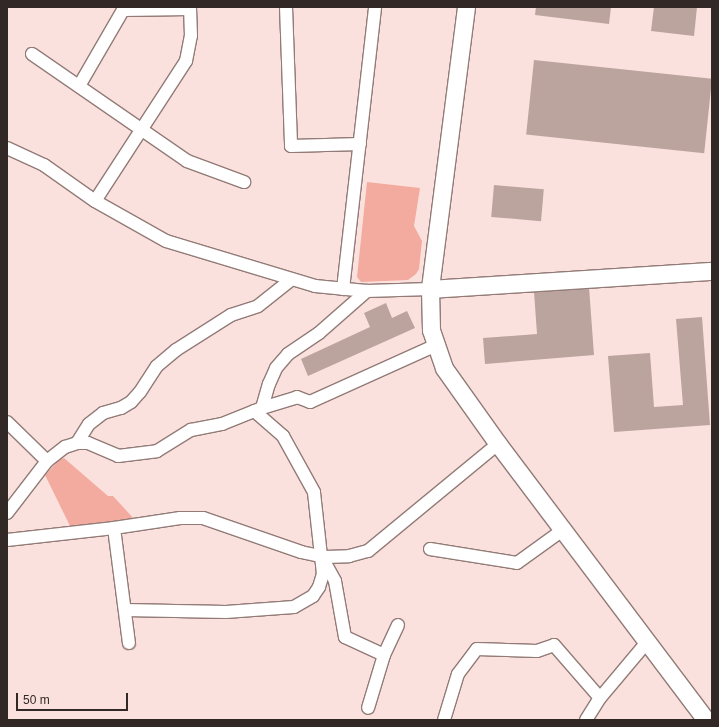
<!DOCTYPE html>
<style>
body{margin:0}
#map{position:relative;width:719px;height:727px;overflow:hidden;background:#fbe1dd;font-family:Helvetica,sans-serif}
div>[style]{position:absolute}
.green>*{inset:0;background:#f4ab9f}
.building>*{inset:0;background:#bba39e;transform-origin:0 0}
.roads{filter:drop-shadow(1px 0 #927b77) drop-shadow(-1px 0 #927b77) drop-shadow(0 1px #927b77) drop-shadow(0 -1px #927b77)}
.street>*{height:12px;margin:-6px;padding:0 6px;transform-origin:6px;border-radius:6px;background:#fff}
.secondary>*{height:17px;margin:-8.5px;padding:0 8.5px;transform-origin:8.5px;border-radius:8.5px;background:#fff}
span{translate:-50% -50%;white-space:nowrap;text-align:center;line-height:1.15;-webkit-text-stroke:3px #fbe1dd;paint-order:stroke}
.frame{position:absolute;inset:0;border:8px solid #322826;pointer-events:none}
.scale{position:absolute;left:16px;top:693px;width:112px;height:18px;box-sizing:border-box;border:2px solid #322826;border-top:0;padding-left:5px;font-size:12px;line-height:14px;white-space:nowrap;color:#322826;-webkit-text-stroke:3px #fbe1dd;paint-order:stroke}
</style>
<div id="map">
<div class="green">
<div style="clip-path:polygon(367px 182px,420px 188px,414px 226px,422px 241px,419px 269px,416px 274px,408px 280px,361px 282px,357px 277px)"></div>
<div style="clip-path:polygon(64px 458px,108px 496px,113px 496px,136px 521px,71px 528px,45px 475px,59px 460px)"></div>
</div>
<div class="building">
<div style="clip-path:polygon(536px 7px,611px 7px,609px 24px,535px 15px)"></div>
<div style="clip-path:polygon(654px 7px,697px 7px,694px 36px,651px 31px)"></div>
<div style="left:534px;top:60px;width:179px;height:75px;rotate:6deg"></div>
<div style="left:494px;top:185px;width:50px;height:32px;rotate:5deg"></div>
<div style="clip-path:polygon(589px 287px,594px 355px,485px 364px,483px 338px,537px 334px,534px 292px)"></div>
<div style="clip-path:polygon(386px 303px,392px 318px,407px 311px,415px 328px,308px 376px,301px 359px,370px 327px,364px 313px)"></div>
<div style="clip-path:polygon(702px 317px,710px 425px,614px 432px,608px 356px,650px 353px,654px 407px,683px 405px,676px 319px)"></div>
</div>
<div class="roads">
<div class="street">
<div style="left:286px;top:7px;width:139px;rotate:87.9deg"></div>
<div style="left:291px;top:146px;width:69px;rotate:-1.7deg"></div>
<div style="left:32px;top:54px;width:188px;rotate:34.6deg"></div>
<div style="left:187px;top:161px;width:61px;rotate:20.2deg"></div>
<div style="left:79px;top:86px;width:88px;rotate:-59.9deg"></div>
<div style="left:123px;top:10px;width:67px;rotate:-0.9deg"></div>
<div style="left:7px;top:148px;width:41px;rotate:24.7deg"></div>
<div style="left:44px;top:165px;width:62px;rotate:35.2deg"></div>
<div style="left:95px;top:201px;width:81px;rotate:29.4deg"></div>
<div style="left:166px;top:241px;width:156px;rotate:16.8deg"></div>
<div style="left:315px;top:286px;width:52px;rotate:5.5deg"></div>
<div style="left:367px;top:291px;width:63px;rotate:-1.8deg"></div>
<div style="left:95px;top:201px;width:167px;rotate:-57deg"></div>
<div style="left:186px;top:61px;width:25px;rotate:-79deg"></div>
<div style="left:191px;top:36px;width:29px;rotate:-92deg"></div>
<div style="left:343px;top:289px;width:284px;rotate:-83.5deg"></div>
<div style="left:262px;top:408px;width:37px;rotate:-17deg"></div>
<div style="left:297px;top:397px;width:14px;rotate:21deg"></div>
<div style="left:310px;top:402px;width:138px;rotate:-24.3deg"></div>
<div style="left:7px;top:422px;width:56px;rotate:44.3deg"></div>
<div style="left:77px;top:443px;width:22px;rotate:-58deg"></div>
<div style="left:89px;top:424px;width:18px;rotate:-38deg"></div>
<div style="left:103px;top:413px;width:19px;rotate:-16deg"></div>
<div style="left:121px;top:408px;width:12px;rotate:-31deg"></div>
<div style="left:131px;top:402px;width:13px;rotate:-48deg"></div>
<div style="left:140px;top:392px;width:31px;rotate:-57deg"></div>
<div style="left:157px;top:366px;width:25px;rotate:-40deg"></div>
<div style="left:176px;top:350px;width:65px;rotate:-32.5deg"></div>
<div style="left:231px;top:315px;width:28px;rotate:-18deg"></div>
<div style="left:258px;top:306px;width:43px;rotate:-38.5deg"></div>
<div style="left:7px;top:513px;width:66px;rotate:-52.4deg"></div>
<div style="left:47px;top:461px;width:23px;rotate:-38deg"></div>
<div style="left:65px;top:447px;width:13px;rotate:-18deg"></div>
<div style="left:77px;top:443px;width:11px"></div>
<div style="left:88px;top:443px;width:33px;rotate:23deg"></div>
<div style="left:118px;top:456px;width:39px;rotate:-7deg"></div>
<div style="left:157px;top:451px;width:40px;rotate:-32deg"></div>
<div style="left:191px;top:430px;width:32px;rotate:-11deg"></div>
<div style="left:222px;top:424px;width:43px;rotate:-21.8deg"></div>
<div style="left:262px;top:408px;width:25px;rotate:-74deg"></div>
<div style="left:269px;top:384px;width:17px;rotate:-66deg"></div>
<div style="left:276px;top:368px;width:18px;rotate:-49deg"></div>
<div style="left:288px;top:354px;width:37px;rotate:-34deg"></div>
<div style="left:319px;top:333px;width:64px;rotate:-41.2deg"></div>
<div style="left:114px;top:528px;width:116px;rotate:82.6deg"></div>
<div style="left:7px;top:540px;width:108px;rotate:-6.4deg"></div>
<div style="left:114px;top:528px;width:67px;rotate:-8.6deg"></div>
<div style="left:180px;top:518px;width:23px"></div>
<div style="left:203px;top:518px;width:104px;rotate:19.1deg"></div>
<div style="left:301px;top:552px;width:25px;rotate:12deg"></div>
<div style="left:325px;top:557px;width:24px;rotate:-2deg"></div>
<div style="left:349px;top:556px;width:20px;rotate:-15deg"></div>
<div style="left:368px;top:551px;width:168px;rotate:-39.5deg"></div>
<div style="left:430px;top:549px;width:88px;rotate:9.1deg"></div>
<div style="left:517px;top:563px;width:57px;rotate:-35.7deg"></div>
<div style="left:324px;top:561px;width:23px;rotate:61deg"></div>
<div style="left:335px;top:581px;width:57px;rotate:79.9deg"></div>
<div style="left:345px;top:637px;width:43px;rotate:24.8deg"></div>
<div style="left:384px;top:655px;width:55px;rotate:106.8deg"></div>
<div style="left:125px;top:610px;width:101px;rotate:1.1deg"></div>
<div style="left:226px;top:612px;width:68px;rotate:-4.2deg"></div>
<div style="left:294px;top:607px;width:22px;rotate:-30deg"></div>
<div style="left:313px;top:596px;width:11px;rotate:-56deg"></div>
<div style="left:319px;top:587px;width:14px;rotate:-73deg"></div>
<div style="left:323px;top:574px;width:82px;rotate:-96.3deg"></div>
<div style="left:314px;top:492px;width:64px;rotate:-119deg"></div>
<div style="left:283px;top:436px;width:38px;rotate:-139deg"></div>
<div style="left:384px;top:655px;width:33px;rotate:-65deg"></div>
<div style="left:444px;top:720px;width:48px;rotate:-73.1deg"></div>
<div style="left:458px;top:674px;width:31px;rotate:-53deg"></div>
<div style="left:477px;top:649px;width:60px;rotate:1.9deg"></div>
<div style="left:537px;top:651px;width:18px;rotate:-19deg"></div>
<div style="left:554px;top:645px;width:70px;rotate:49deg"></div>
<div style="left:600px;top:698px;width:73px;rotate:-50deg"></div>
<div style="left:586px;top:720px;width:26px;rotate:-58deg"></div>
</div>
<div class="secondary">
<div style="left:466px;top:7px;width:284px;rotate:97.3deg"></div>
<div style="left:430px;top:289px;width:41px;rotate:88.6deg"></div>
<div style="left:431px;top:330px;width:40px;rotate:71.1deg"></div>
<div style="left:444px;top:368px;width:93px;rotate:54.6deg"></div>
<div style="left:498px;top:444px;width:346px;rotate:53deg"></div>
<div style="left:430px;top:289px;width:283px;rotate:-3.7deg"></div>
</div>
</div>
<div class="frame"></div>
<div class="scale">50 m</div>
</div>
